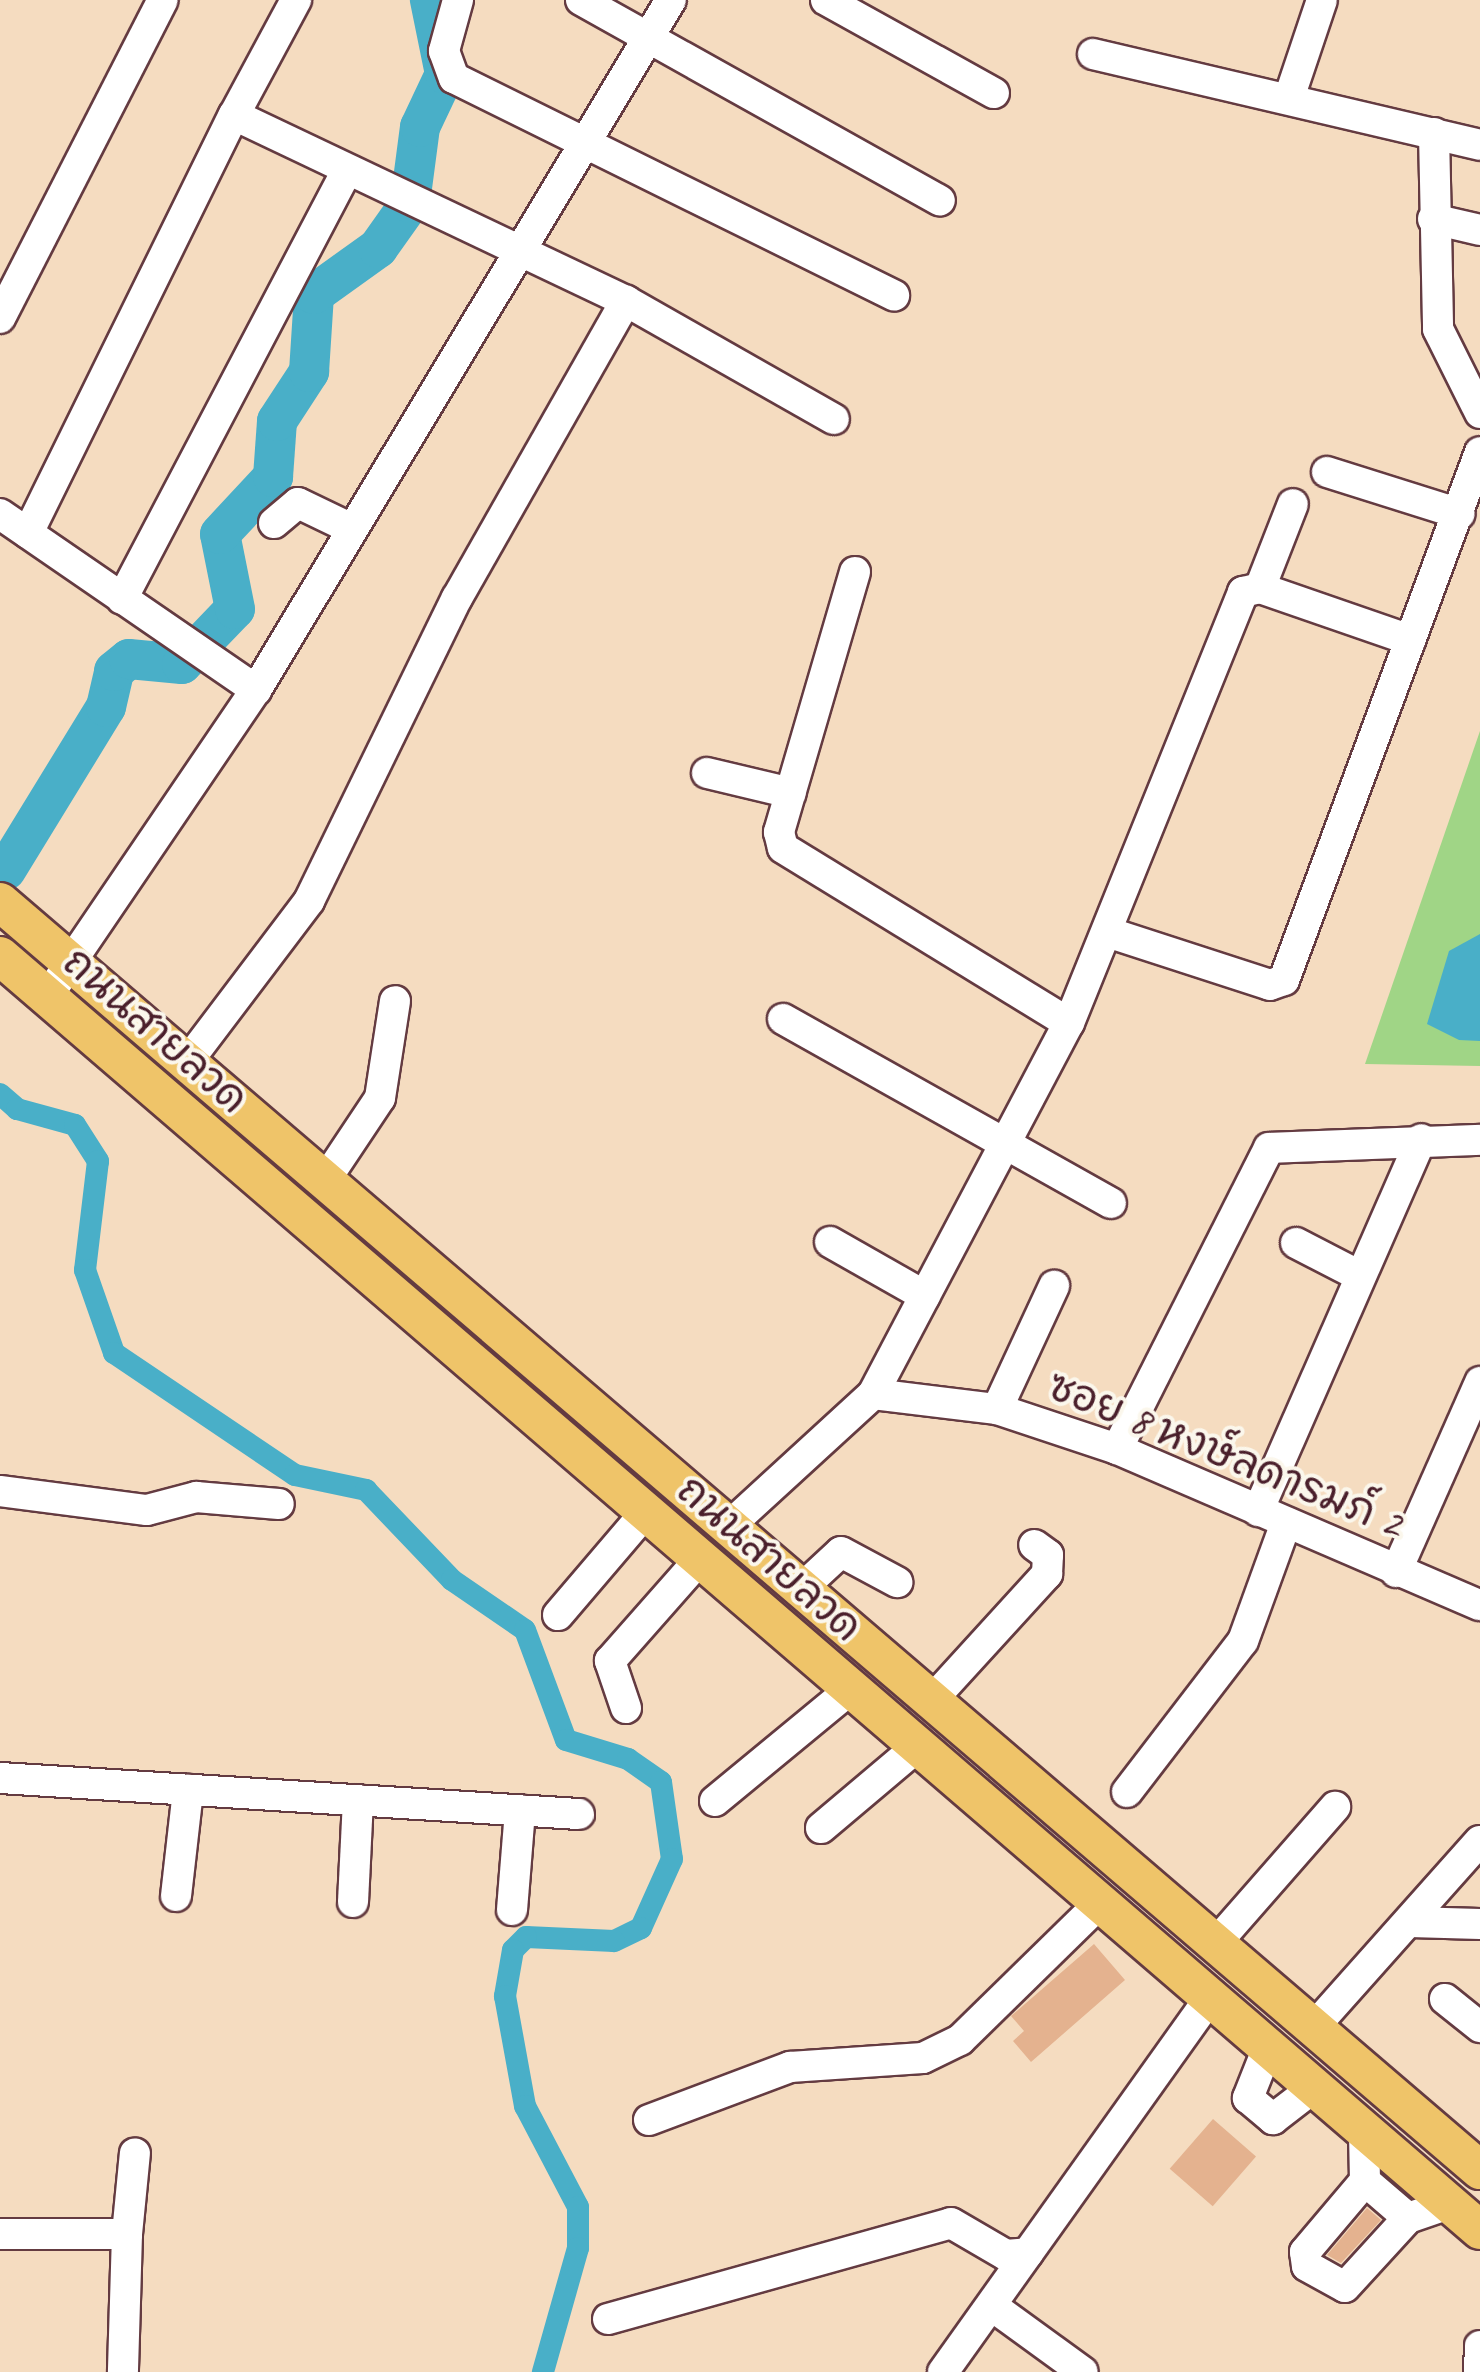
<!DOCTYPE html>
<meta charset="utf-8">
<style>
body{margin:0}
#map{position:relative;width:1480px;height:2372px;overflow:hidden;background:#f5dcc0;font-family:Caveat,"Playpen Sans Thai",sans-serif}
div>[style]{position:absolute}
.green>*{inset:0;background:#a0d586}
.water>*{inset:0;background:#49afc8}
.canal>*{height:22px;margin:-11px;padding:0 11px;transform-origin:11px;border-radius:11px;background:#49afc8}
.river>*{height:40px;margin:-20px;padding:0 20px;transform-origin:20px;border-radius:20px;background:#49afc8}
.building>*{inset:0;background:#e4b28f;transform-origin:0 0}
.roads{filter:drop-shadow(2px 0 #643b41) drop-shadow(-2px 0 #643b41) drop-shadow(0 2px #643b41) drop-shadow(0 -2px #643b41)}
.minor>*{height:30px;margin:-15px;padding:0 15px;transform-origin:15px;border-radius:15px;background:#fff}
.major>*{height:38px;margin:-19px;padding:0 19px;transform-origin:19px;border-radius:19px;background:#efc469}
span{translate:-50% -50%;white-space:nowrap;text-align:center;line-height:1.15;-webkit-text-stroke:8px #fbf7ec;paint-order:stroke}
.street-label{font-size:42px;color:#4a1f2b}
</style>
<div id="map">
<div class="green">
<div style="clip-path:polygon(1480px 731px,1480px 1066px,1365px 1064px)"></div>
</div>
<div class="water">
<div style="clip-path:polygon(1480px 934px,1480px 1041px,1459px 1040px,1427px 1024px,1449px 951px)"></div>
</div>
<div class="canal">
<div style="left:0;top:1094px;width:23px;rotate:41deg"></div>
<div style="left:17px;top:1109px;width:60px;rotate:15.4deg"></div>
<div style="left:75px;top:1125px;width:43px;rotate:57.4deg"></div>
<div style="left:98px;top:1161px;width:110px;rotate:96.8deg"></div>
<div style="left:85px;top:1270px;width:88px;rotate:70.7deg"></div>
<div style="left:114px;top:1353px;width:218px;rotate:34deg"></div>
<div style="left:295px;top:1475px;width:73px;rotate:11.9deg"></div>
<div style="left:366px;top:1490px;width:124px;rotate:46.3deg"></div>
<div style="left:452px;top:1580px;width:88px;rotate:34.4deg"></div>
<div style="left:525px;top:1630px;width:117px;rotate:69.6deg"></div>
<div style="left:566px;top:1740px;width:65px;rotate:17deg"></div>
<div style="left:628px;top:1759px;width:40px;rotate:34.9deg"></div>
<div style="left:661px;top:1782px;width:78px;rotate:81.9deg"></div>
<div style="left:672px;top:1859px;width:76px;rotate:114.2deg"></div>
<div style="left:641px;top:1928px;width:30px;rotate:154deg"></div>
<div style="left:614px;top:1941px;width:88px;rotate:-177.4deg"></div>
<div style="left:526px;top:1937px;width:18px;rotate:135deg"></div>
<div style="left:513px;top:1950px;width:47px;rotate:99.9deg"></div>
<div style="left:505px;top:1996px;width:112px;rotate:79.7deg"></div>
<div style="left:525px;top:2106px;width:114px;rotate:62.3deg"></div>
<div style="left:578px;top:2207px;width:41px;rotate:90deg"></div>
<div style="left:578px;top:2248px;width:129px;rotate:105.8deg"></div>
</div>
<div class="river">
<div style="left:6px;top:870px;width:191px;rotate:-58.5deg"></div>
<div style="left:106px;top:707px;width:37px;rotate:-77deg"></div>
<div style="left:114px;top:671px;width:19px;rotate:-39deg"></div>
<div style="left:129px;top:659px;width:53px;rotate:5.4deg"></div>
<div style="left:182px;top:664px;width:76px;rotate:-46.1deg"></div>
<div style="left:235px;top:609px;width:76px;rotate:-101.3deg"></div>
<div style="left:220px;top:534px;width:78px;rotate:-47.1deg"></div>
<div style="left:273px;top:477px;width:56px;rotate:-85.9deg"></div>
<div style="left:277px;top:421px;width:59px;rotate:-56.9deg"></div>
<div style="left:309px;top:372px;width:78px;rotate:-86.3deg"></div>
<div style="left:314px;top:294px;width:79px;rotate:-35.7deg"></div>
<div style="left:378px;top:248px;width:55px;rotate:-54.6deg"></div>
<div style="left:410px;top:203px;width:77px;rotate:-82.5deg"></div>
<div style="left:420px;top:127px;width:59px;rotate:-64.7deg"></div>
<div style="left:445px;top:74px;width:76px;rotate:-101.5deg"></div>
</div>
<div class="building">
<div style="clip-path:polygon(1094px 1944px,1125px 1980px,1031px 2062px,1013px 2041px,1024px 2031px,1011px 2016px)"></div>
<div style="left:1213px;top:2119px;width:57px;height:66px;rotate:41deg"></div>
<div style="clip-path:polygon(1367px 2208px,1381px 2220px,1341px 2263px,1327px 2255px)"></div>
</div>
<div class="roads">
<div class="minor">
<div style="left:296px;top:0;width:131px;rotate:118.3deg"></div>
<div style="left:234px;top:115px;width:434px;rotate:25.4deg"></div>
<div style="left:458px;top:0;width:53px;rotate:105.4deg"></div>
<div style="left:444px;top:51px;width:29px;rotate:70deg"></div>
<div style="left:454px;top:78px;width:491px;rotate:26.3deg"></div>
<div style="left:581px;top:0;width:411px;rotate:29.2deg"></div>
<div style="left:826px;top:0;width:192px;rotate:29deg"></div>
<div style="left:1093px;top:54px;width:398px;rotate:13.2deg"></div>
<div style="left:1289px;top:98px;width:103px;rotate:-71.4deg"></div>
<div style="left:1434px;top:133px;width:196px;rotate:88.8deg"></div>
<div style="left:1438px;top:329px;width:94px;rotate:63.4deg"></div>
<div style="left:1433px;top:219px;width:48px;rotate:13.2deg"></div>
<div style="left:0;top:318px;width:357px;rotate:-62.9deg"></div>
<div style="left:1327px;top:472px;width:139px;rotate:17.5deg"></div>
<div style="left:0;top:514px;width:311px;rotate:34.5deg"></div>
<div style="left:274px;top:523px;width:31px;rotate:-40deg"></div>
<div style="left:298px;top:503px;width:60px;rotate:25.7deg"></div>
<div style="left:28px;top:533px;width:466px;rotate:-63.8deg"></div>
<div style="left:855px;top:572px;width:271px;rotate:106.3deg"></div>
<div style="left:779px;top:832px;width:16px;rotate:76deg"></div>
<div style="left:783px;top:848px;width:335px;rotate:31.5deg"></div>
<div style="left:1260px;top:588px;width:90px;rotate:-68.6deg"></div>
<div style="left:122px;top:599px;width:479px;rotate:-62.3deg"></div>
<div style="left:707px;top:773px;width:86px;rotate:13.4deg"></div>
<div style="left:1107px;top:932px;width:171px;rotate:18deg"></div>
<div style="left:1270px;top:985px;width:15px;rotate:-20deg"></div>
<div style="left:1284px;top:980px;width:563px;rotate:-69.63deg"></div>
<div style="left:47px;top:997px;width:371px;rotate:-55.8deg"></div>
<div style="left:256px;top:690px;width:805px;rotate:-58.98deg"></div>
<div style="left:783px;top:1019px;width:376px;rotate:29.3deg"></div>
<div style="left:188px;top:1061px;width:201px;rotate:-52.9deg"></div>
<div style="left:309px;top:901px;width:337px;rotate:-64deg"></div>
<div style="left:457px;top:598px;width:342px;rotate:-60.4deg"></div>
<div style="left:626px;top:301px;width:239px;rotate:29.6deg"></div>
<div style="left:326px;top:1179px;width:97px;rotate:-56.3deg"></div>
<div style="left:380px;top:1098px;width:98px;rotate:-81.2deg"></div>
<div style="left:830px;top:1242px;width:109px;rotate:29.6deg"></div>
<div style="left:1296px;top:1243px;width:70px;rotate:27.3deg"></div>
<div style="left:873px;top:1394px;width:125px;rotate:6.9deg"></div>
<div style="left:997px;top:1409px;width:126px;rotate:18.4deg"></div>
<div style="left:1117px;top:1449px;width:395px;rotate:23.3deg"></div>
<div style="left:997px;top:1409px;width:136px;rotate:-65.1deg"></div>
<div style="left:1117px;top:1449px;width:337px;rotate:-63.2deg"></div>
<div style="left:1269px;top:1148px;width:211px;rotate:-2.2deg"></div>
<div style="left:0;top:1491px;width:148px;rotate:7.4deg"></div>
<div style="left:147px;top:1510px;width:51px;rotate:-14.9deg"></div>
<div style="left:196px;top:1497px;width:83px;rotate:4.8deg"></div>
<div style="left:1258px;top:1511px;width:406px;rotate:-66.3deg"></div>
<div style="left:728px;top:1527px;width:197px;rotate:-42.5deg"></div>
<div style="left:873px;top:1394px;width:420px;rotate:-62.2deg"></div>
<div style="left:1069px;top:1023px;width:465px;rotate:-68deg"></div>
<div style="left:1243px;top:592px;width:17px;rotate:-13deg"></div>
<div style="left:1260px;top:588px;width:159px;rotate:19.1deg"></div>
<div style="left:1396px;top:1572px;width:208px;rotate:-66.1deg"></div>
<div style="left:801px;top:1589px;width:54px;rotate:-42.8deg"></div>
<div style="left:841px;top:1552px;width:64px;rotate:28.2deg"></div>
<div style="left:558px;top:1615px;width:134px;rotate:-49.5deg"></div>
<div style="left:932px;top:1700px;width:171px;rotate:-47.6deg"></div>
<div style="left:1047px;top:1574px;width:19px;rotate:-87deg"></div>
<div style="left:1048px;top:1555px;width:17px;rotate:-144deg"></div>
<div style="left:626px;top:1708px;width:50px;rotate:-108.8deg"></div>
<div style="left:610px;top:1661px;width:136px;rotate:-48.6deg"></div>
<div style="left:0;top:1778px;width:580px;rotate:3.56deg"></div>
<div style="left:1127px;top:1792px;width:190px;rotate:-52.5deg"></div>
<div style="left:1243px;top:1641px;width:126px;rotate:-70deg"></div>
<div style="left:715px;top:1801px;width:176px;rotate:-39.5deg"></div>
<div style="left:821px;top:1828px;width:126px;rotate:-40.2deg"></div>
<div style="left:176px;top:1896px;width:107px;rotate:-83.5deg"></div>
<div style="left:353px;top:1902px;width:102px;rotate:-87.2deg"></div>
<div style="left:512px;top:1910px;width:100px;rotate:-85.4deg"></div>
<div style="left:1410px;top:1922px;width:70px;rotate:1.6deg"></div>
<div style="left:1216px;top:1943px;width:181px;rotate:-48.8deg"></div>
<div style="left:1445px;top:1999px;width:45px;rotate:38.7deg"></div>
<div style="left:1314px;top:2027px;width:249px;rotate:-48.3deg"></div>
<div style="left:1267px;top:2050px;width:52px;rotate:111.6deg"></div>
<div style="left:1248px;top:2098px;width:33px;rotate:40deg"></div>
<div style="left:1273px;top:2119px;width:49px;rotate:-37.6deg"></div>
<div style="left:649px;top:2120px;width:151px;rotate:-20.6deg"></div>
<div style="left:790px;top:2067px;width:133px;rotate:-3.9deg"></div>
<div style="left:923px;top:2058px;width:41px;rotate:-25.9deg"></div>
<div style="left:960px;top:2040px;width:193px;rotate:-44.4deg"></div>
<div style="left:1364px;top:2133px;width:48px;rotate:88.8deg"></div>
<div style="left:1365px;top:2181px;width:93px;rotate:130.2deg"></div>
<div style="left:1305px;top:2252px;width:14px;rotate:82deg"></div>
<div style="left:1307px;top:2266px;width:43px;rotate:28.9deg"></div>
<div style="left:1345px;top:2287px;width:93px;rotate:-47.6deg"></div>
<div style="left:1408px;top:2218px;width:43px;rotate:-18.9deg"></div>
<div style="left:1365px;top:2181px;width:57px;rotate:40.7deg"></div>
<div style="left:0;top:2234px;width:127px"></div>
<div style="left:127px;top:2234px;width:138px;rotate:91.7deg"></div>
<div style="left:127px;top:2234px;width:81px;rotate:-84.4deg"></div>
<div style="left:992px;top:2306px;width:112px;rotate:36deg"></div>
<div style="left:608px;top:2319px;width:356px;rotate:-15.6deg"></div>
<div style="left:951px;top:2223px;width:64px;rotate:30.2deg"></div>
<div style="left:1006px;top:2255px;width:22px;rotate:-5deg"></div>
<div style="left:943px;top:2372px;width:457px;rotate:-54.5deg"></div>
<div style="left:1479px;top:2372px;width:26px;rotate:-88deg"></div>
</div>
<div class="major">
<div style="left:0;top:902px;width:1949px;rotate:40.59deg"></div>
<div style="left:0;top:956px;width:1953px;rotate:40.72deg"></div>
</div>
</div>
<div class="street-label">
<span style="left:155px;top:1031px;rotate:41deg">ถนนสายลวด</span>
<span style="left:1225px;top:1455px;rotate:22deg">ซอย 8 หงษ์ลดารมภ์ 2</span>
<span style="left:769px;top:1559px;rotate:41deg">ถนนสายลวด</span>
</div>
</div>
